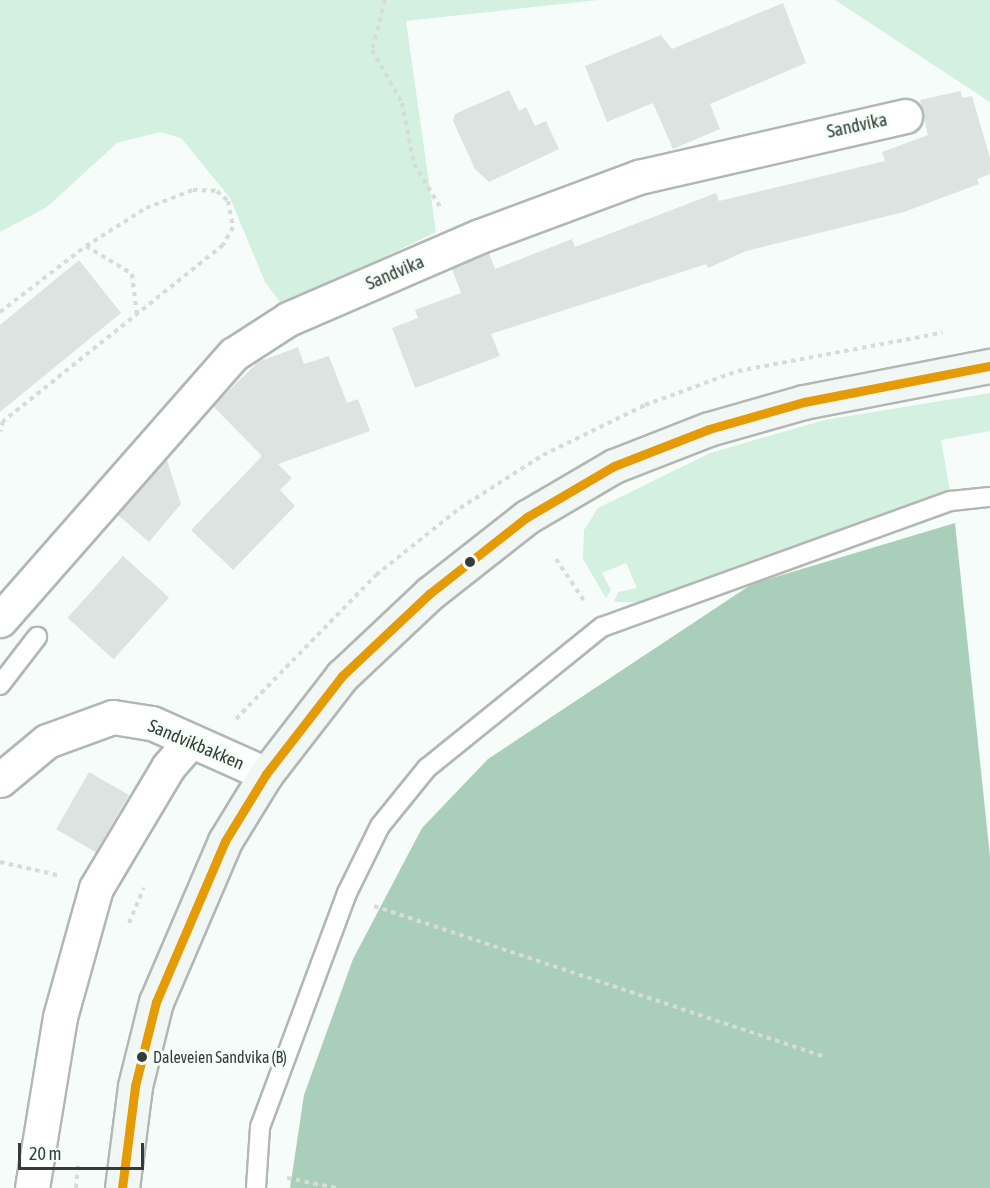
<!DOCTYPE html>
<style>
body{margin:0}
#map{position:relative;width:990px;height:1188px;overflow:hidden;background:#f6fcf9;font-family:"Asap Condensed",sans-serif}
div>[style]{position:absolute}
.green>*{inset:0;background:#d4f0e0}
.water>*{inset:0;background:#a9cfba}
.building>*{inset:0;background:#dde3e0;transform-origin:0 0}
.path>*{height:4px;margin-top:-2px;transform-origin:0;background:repeating-linear-gradient(90deg,#d7dbd9 0 4.5px,transparent 0 9px)}
.roads{filter:drop-shadow(2px 0 #b2b7b4) drop-shadow(-2px 0 #b2b7b4) drop-shadow(0 2px #b2b7b4) drop-shadow(0 -2px #b2b7b4)}
.lane>*{height:18px;margin:-9px;padding:0 9px;transform-origin:9px;border-radius:9px;background:#fefffe}
.street>*{height:33px;margin:-16.5px;padding:0 16.5px;transform-origin:16.5px;border-radius:16.5px;background:#fefffe}
.secondary>*{height:33px;margin:-16.5px;padding:0 16.5px;transform-origin:16.5px;border-radius:16.5px;background:#f0f7f4}
.bus-1>*{height:9px;margin:-4.5px;padding:0 4.5px;transform-origin:4.5px;border-radius:4.5px;background:#e49b06}
.dots>*{width:16px;height:16px;translate:-50% -50%;box-sizing:border-box;border:3px solid #f3fff8;border-radius:50%}
span{translate:-50% -50%;white-space:nowrap;text-align:center;line-height:1.15;-webkit-text-stroke:6px #f3fff8;paint-order:stroke}
.bus-label{font-size:16px;color:#353c38}
.left{translate:0 -50%;text-align:left}
.street-label{font-size:18px;color:#353c38}
.scale{position:absolute;left:18px;top:1143px;width:126px;height:27px;box-sizing:border-box;border:3px solid #353c38;border-top:0;padding-left:8px;font-size:18px;line-height:21px;white-space:nowrap;color:#353c38;-webkit-text-stroke:4px #f3fff8;paint-order:stroke}
</style>
<div id="map">
<div class="green">
<div style="clip-path:polygon(0 0,598px 0,406px 21px,436px 232px,283px 306px,265px 282px,230px 198px,181px 138px,160px 132px,117px 143px,47px 207px,0 232px)"></div>
<div style="clip-path:polygon(835px 0,990px 0,990px 102px)"></div>
<div style="clip-path:polygon(990px 393px,990px 431px,941px 440px,950px 491px,640px 602px,614px 602px,618px 592px,637px 588px,626px 563px,602px 573px,611px 590px,606px 598px,583px 559px,584px 530px,598px 508px,710px 453px,824px 420px)"></div>
</div>
<div class="water">
<div style="clip-path:polygon(955px 523px,990px 857px,990px 1188px,290px 1188px,304px 1095px,353px 959px,422px 828px,488px 759px,752px 584px)"></div>
</div>
<div class="building">
<div style="clip-path:polygon(783px 3px,806px 63px,710px 104px,720px 129px,673px 149px,653px 103px,607px 122px,585px 66px,661px 35px,672px 49px)"></div>
<div style="clip-path:polygon(509px 90px,519px 111px,526px 107px,535px 126px,546px 121px,559px 149px,489px 182px,475px 169px,453px 121px,455px 114px)"></div>
<div style="clip-path:polygon(961px 91px,962px 98px,972px 96px,990px 158px,990px 174px,977px 179px,979px 184px,904px 212px,746px 251px,708px 268px,706px 264px,491px 334px,500px 356px,415px 388px,392px 328px,418px 318px,415px 310px,461px 293px,452px 269px,489px 253px,495px 269px,572px 239px,575px 247px,716px 193px,719px 201px,885px 161px,882px 152px,928px 135px,920px 100px)"></div>
<div style="clip-path:polygon(79px 260px,121px 313px,0 412px,0 325px)"></div>
<div style="clip-path:polygon(298px 347px,304px 364px,329px 356px,347px 403px,358px 399px,370px 431px,278px 464px,292px 478px,280px 490px,295px 506px,233px 570px,191px 530px,262px 456px,213px 406px,258px 362px)"></div>
<div style="clip-path:polygon(167px 460px,181px 504px,149px 542px,118px 515px)"></div>
<div style="left:123px;top:556px;width:62px;height:83px;rotate:42deg"></div>
<div style="left:89px;top:772px;width:46px;height:66px;rotate:30deg"></div>
</div>
<div class="path">
<div style="left:385px;top:0;width:52px;rotate:104.6deg"></div>
<div style="left:372px;top:50px;width:61px;rotate:60.5deg"></div>
<div style="left:402px;top:103px;width:62px;rotate:78.9deg"></div>
<div style="left:414px;top:164px;width:54px;rotate:58.7deg"></div>
<div style="left:86px;top:246px;width:54px;rotate:31.3deg"></div>
<div style="left:132px;top:274px;width:41px;rotate:83deg"></div>
<div style="left:0;top:312px;width:108px;rotate:-37.5deg"></div>
<div style="left:86px;top:246px;width:71px;rotate:-32.3deg"></div>
<div style="left:146px;top:208px;width:50px;rotate:-21deg"></div>
<div style="left:193px;top:190px;width:24px;rotate:2deg"></div>
<div style="left:217px;top:191px;width:15px;rotate:42deg"></div>
<div style="left:228px;top:201px;width:26px;rotate:79deg"></div>
<div style="left:233px;top:227px;width:21px;rotate:119deg"></div>
<div style="left:223px;top:245px;width:282px;rotate:141.3deg"></div>
<div style="left:3px;top:421px;width:11px;rotate:105deg"></div>
<div style="left:556px;top:559px;width:52px;rotate:56deg"></div>
<div style="left:236px;top:719px;width:201px;rotate:-45.8deg"></div>
<div style="left:376px;top:575px;width:107px;rotate:-38.6deg"></div>
<div style="left:460px;top:508px;width:98px;rotate:-32.6deg"></div>
<div style="left:543px;top:455px;width:114px;rotate:-26.1deg"></div>
<div style="left:645px;top:405px;width:99px;rotate:-20.1deg"></div>
<div style="left:738px;top:371px;width:208px;rotate:-10.6deg"></div>
<div style="left:0;top:862px;width:63px;rotate:12.9deg"></div>
<div style="left:374px;top:906px;width:475px;rotate:18.5deg"></div>
<div style="left:129px;top:923px;width:38px;rotate:-67deg"></div>
<div style="left:287px;top:1178px;width:51px;rotate:11.3deg"></div>
<div style="left:76px;top:1188px;width:25px;rotate:-85deg"></div>
</div>
<div class="roads">
<div class="lane">
<div style="left:0;top:685px;width:61px;rotate:-52.4deg"></div>
<div style="left:256px;top:1188px;width:61px;rotate:-86.2deg"></div>
<div style="left:260px;top:1127px;width:250px;rotate:-69.6deg"></div>
<div style="left:347px;top:893px;width:75px;rotate:-63.8deg"></div>
<div style="left:380px;top:826px;width:75px;rotate:-51deg"></div>
<div style="left:427px;top:768px;width:225px;rotate:-38.9deg"></div>
<div style="left:602px;top:627px;width:371px;rotate:-19.9deg"></div>
<div style="left:951px;top:501px;width:39px;rotate:-6deg"></div>
</div>
<div class="street">
<div style="left:0;top:620px;width:354px;rotate:-48.7deg"></div>
<div style="left:234px;top:354px;width:64px;rotate:-32.9deg"></div>
<div style="left:288px;top:319px;width:209px;rotate:-23.4deg"></div>
<div style="left:480px;top:236px;width:170px;rotate:-20.4deg"></div>
<div style="left:639px;top:177px;width:273px;rotate:-12.9deg"></div>
<div style="left:0;top:780px;width:61px;rotate:-39.7deg"></div>
<div style="left:47px;top:741px;width:70px;rotate:-20deg"></div>
<div style="left:113px;top:717px;width:39px;rotate:9deg"></div>
<div style="left:152px;top:723px;width:125px;rotate:24.1deg"></div>
<div style="left:32px;top:1188px;width:173px;rotate:-80.7deg"></div>
<div style="left:60px;top:1017px;width:134px;rotate:-74.4deg"></div>
<div style="left:96px;top:888px;width:141px;rotate:-59.2deg"></div>
<div style="left:168px;top:767px;width:32px;rotate:-49deg"></div>
</div>
<div class="secondary">
<div style="left:122px;top:1188px;width:103px;rotate:-82.7deg"></div>
<div style="left:135px;top:1086px;width:87px;rotate:-76deg"></div>
<div style="left:156px;top:1002px;width:175px;rotate:-66.8deg"></div>
<div style="left:225px;top:841px;width:79px;rotate:-58.5deg"></div>
<div style="left:266px;top:774px;width:124px;rotate:-52.2deg"></div>
<div style="left:342px;top:676px;width:120px;rotate:-43.3deg"></div>
<div style="left:429px;top:594px;width:125px;rotate:-38.2deg"></div>
<div style="left:527px;top:517px;width:101px;rotate:-30.4deg"></div>
<div style="left:614px;top:466px;width:102px;rotate:-21.3deg"></div>
<div style="left:709px;top:429px;width:99px;rotate:-15.9deg"></div>
<div style="left:804px;top:402px;width:189px;rotate:-11deg"></div>
</div>
</div>
<div class="bus-1">
<div style="left:122px;top:1188px;width:103px;rotate:-82.7deg"></div>
<div style="left:135px;top:1086px;width:87px;rotate:-76deg"></div>
<div style="left:156px;top:1002px;width:175px;rotate:-66.8deg"></div>
<div style="left:225px;top:841px;width:79px;rotate:-58.5deg"></div>
<div style="left:266px;top:774px;width:124px;rotate:-52.2deg"></div>
<div style="left:342px;top:676px;width:120px;rotate:-43.3deg"></div>
<div style="left:429px;top:594px;width:125px;rotate:-38.2deg"></div>
<div style="left:527px;top:517px;width:101px;rotate:-30.4deg"></div>
<div style="left:614px;top:466px;width:102px;rotate:-21.3deg"></div>
<div style="left:709px;top:429px;width:99px;rotate:-15.9deg"></div>
<div style="left:804px;top:402px;width:189px;rotate:-11deg"></div>
</div>
<div class="dots">
<div style="left:470px;top:562px;background:#353c38"></div>
<div style="left:142px;top:1057px;background:#353c38"></div>
</div>
<div class="bus-label">
<span class="left" style="left:153px;top:1057px">Daleveien Sandvika (B)</span>
</div>
<div class="street-label">
<span style="left:857px;top:126px;rotate:-12deg">Sandvika</span>
<span style="left:395px;top:273px;rotate:-23deg">Sandvika</span>
<span style="left:196px;top:745px;rotate:23deg">Sandvikbakken</span>
</div>
<div class="scale">20 m</div>
</div>
